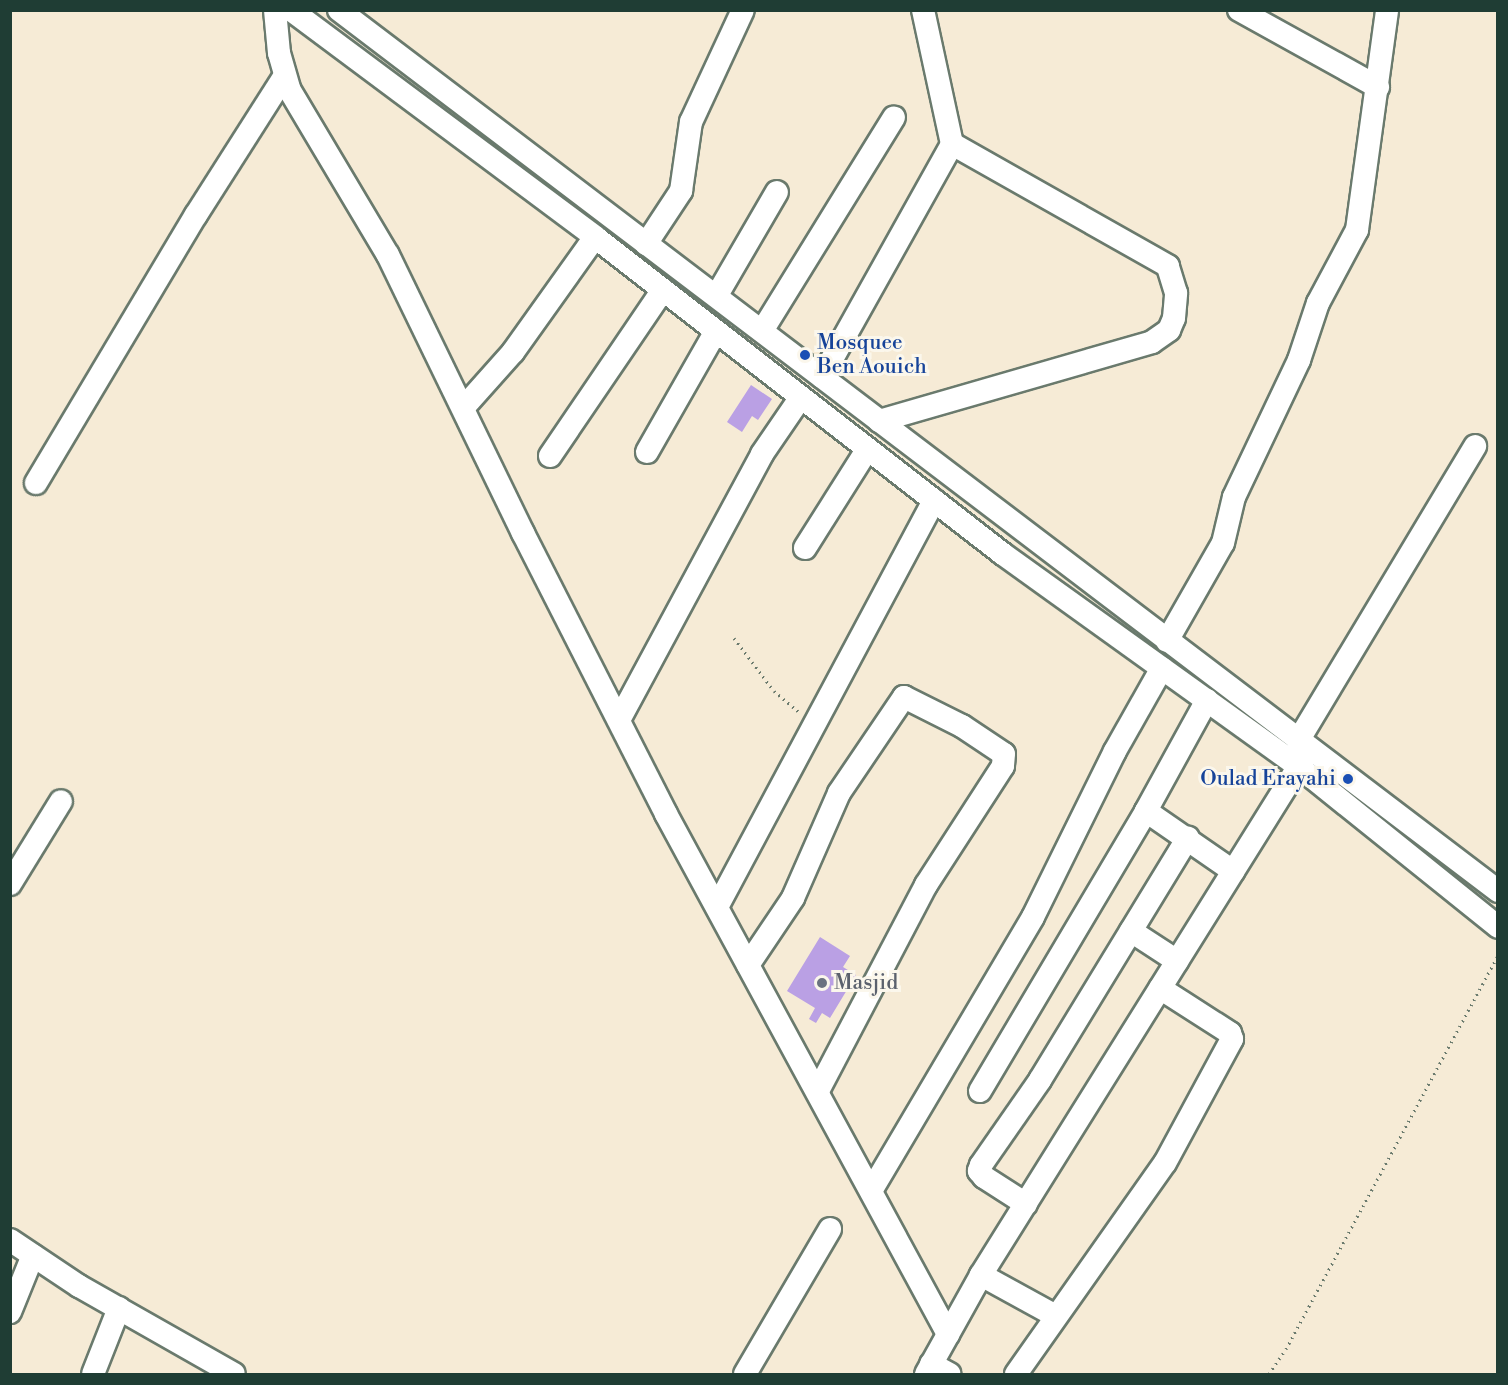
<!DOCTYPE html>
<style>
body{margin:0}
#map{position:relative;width:1508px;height:1385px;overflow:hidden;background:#f6ebd6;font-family:"Libre Bodoni",serif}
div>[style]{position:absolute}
.building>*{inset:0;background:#baa0e4}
.path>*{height:3px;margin-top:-1.5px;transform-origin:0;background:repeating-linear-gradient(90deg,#6a7a6d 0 1.5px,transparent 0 6px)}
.roads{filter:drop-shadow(2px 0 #6a7a6d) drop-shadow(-2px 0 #6a7a6d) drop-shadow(0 2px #6a7a6d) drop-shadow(0 -2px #6a7a6d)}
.minor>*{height:22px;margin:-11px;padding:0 11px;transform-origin:11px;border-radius:11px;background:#fff}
.dots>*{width:16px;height:16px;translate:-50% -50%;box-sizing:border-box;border:3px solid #fbf7ec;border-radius:50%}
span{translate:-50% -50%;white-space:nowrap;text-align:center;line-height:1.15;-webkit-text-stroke:6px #fbf7ec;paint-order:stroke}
.transit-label{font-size:21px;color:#164399}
.left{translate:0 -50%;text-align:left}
.right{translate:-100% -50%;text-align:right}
.worship-label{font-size:21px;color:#5b616d}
.frame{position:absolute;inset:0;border:12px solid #1f3d34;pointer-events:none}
</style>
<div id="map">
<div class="building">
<div style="clip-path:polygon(751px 385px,772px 399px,758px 420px,752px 416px,742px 432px,727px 422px)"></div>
<div style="clip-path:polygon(820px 937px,850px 956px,843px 967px,856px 975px,830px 1018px,822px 1013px,816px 1023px,809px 1019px,815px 1008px,787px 991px)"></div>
</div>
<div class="path">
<div style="left:734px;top:638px;width:66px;rotate:53deg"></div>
<div style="left:774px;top:691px;width:35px;rotate:40deg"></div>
<div style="left:1269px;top:1374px;width:30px;rotate:-56deg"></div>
<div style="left:1286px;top:1349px;width:447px;rotate:-61.7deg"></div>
</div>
<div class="roads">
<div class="minor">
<div style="left:275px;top:10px;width:43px;rotate:84.7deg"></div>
<div style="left:279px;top:53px;width:37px;rotate:74deg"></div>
<div style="left:289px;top:89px;width:193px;rotate:59.2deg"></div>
<div style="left:388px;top:255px;width:309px;rotate:64.1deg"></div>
<div style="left:523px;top:533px;width:315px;rotate:63deg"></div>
<div style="left:666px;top:814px;width:592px;rotate:61.53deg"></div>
<div style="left:291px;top:10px;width:379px;rotate:36.7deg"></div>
<div style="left:595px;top:237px;width:517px;rotate:37.85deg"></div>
<div style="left:1003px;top:554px;width:363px;rotate:35.7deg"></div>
<div style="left:1298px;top:766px;width:257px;rotate:38.8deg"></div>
<div style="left:339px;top:10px;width:1456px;rotate:37.24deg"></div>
<div style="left:1239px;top:10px;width:159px;rotate:29deg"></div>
<div style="left:646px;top:244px;width:64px;rotate:-56.6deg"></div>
<div style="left:681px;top:191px;width:70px;rotate:-81.8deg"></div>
<div style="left:691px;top:122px;width:123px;rotate:-65.1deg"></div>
<div style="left:717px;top:295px;width:119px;rotate:-59.8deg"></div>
<div style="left:762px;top:331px;width:251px;rotate:-58.3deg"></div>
<div style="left:822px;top:377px;width:267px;rotate:-60.8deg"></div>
<div style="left:952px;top:144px;width:137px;rotate:-102.2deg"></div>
<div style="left:464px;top:407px;width:74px;rotate:-48.3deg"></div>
<div style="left:513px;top:352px;width:141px;rotate:-54.5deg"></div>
<div style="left:879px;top:421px;width:284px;rotate:-16.1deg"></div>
<div style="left:1152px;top:342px;width:21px;rotate:-35deg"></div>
<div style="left:1169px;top:330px;width:13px;rotate:-67deg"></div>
<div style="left:1174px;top:318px;width:25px;rotate:-85deg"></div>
<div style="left:1176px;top:293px;width:28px;rotate:-107deg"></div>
<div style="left:1168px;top:266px;width:248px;rotate:-150.5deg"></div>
<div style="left:647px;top:452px;width:139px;rotate:-60.3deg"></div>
<div style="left:550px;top:456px;width:201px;rotate:-55.8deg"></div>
<div style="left:36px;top:483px;width:312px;rotate:-59.2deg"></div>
<div style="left:196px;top:215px;width:164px;rotate:-57.5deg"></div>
<div style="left:805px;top:548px;width:116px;rotate:-57.7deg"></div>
<div style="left:1167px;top:641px;width:113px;rotate:-60.3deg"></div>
<div style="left:1223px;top:543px;width:47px;rotate:-76.6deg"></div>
<div style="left:1234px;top:497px;width:152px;rotate:-64.6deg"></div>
<div style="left:1299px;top:360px;width:60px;rotate:-71.6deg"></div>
<div style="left:1318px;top:303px;width:83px;rotate:-61.9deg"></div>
<div style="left:1357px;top:230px;width:222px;rotate:-82.2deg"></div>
<div style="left:1207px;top:700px;width:127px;rotate:118.8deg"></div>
<div style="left:1146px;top:811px;width:106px;rotate:34.6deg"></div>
<div style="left:619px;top:720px;width:302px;rotate:-61.7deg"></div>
<div style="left:762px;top:454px;width:69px;rotate:-55.6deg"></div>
<div style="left:1298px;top:741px;width:344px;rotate:-59deg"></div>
<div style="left:10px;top:884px;width:97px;rotate:-58.4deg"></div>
<div style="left:717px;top:907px;width:461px;rotate:-61.9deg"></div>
<div style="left:1131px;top:931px;width:55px;rotate:33.1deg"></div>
<div style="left:748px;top:965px;width:81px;rotate:-56.1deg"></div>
<div style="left:793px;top:898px;width:115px;rotate:-66.3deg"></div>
<div style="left:839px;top:793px;width:116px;rotate:-55.9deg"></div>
<div style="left:904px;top:697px;width:65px;rotate:26.6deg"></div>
<div style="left:962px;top:726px;width:50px;rotate:33.7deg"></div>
<div style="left:1004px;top:754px;width:12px;rotate:95deg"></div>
<div style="left:1003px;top:766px;width:142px;rotate:122.9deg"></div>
<div style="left:926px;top:885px;width:233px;rotate:117.7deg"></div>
<div style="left:980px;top:1091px;width:326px;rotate:-59.3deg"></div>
<div style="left:871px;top:1191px;width:318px;rotate:-59.4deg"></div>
<div style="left:1033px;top:917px;width:185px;rotate:-63.7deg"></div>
<div style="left:1115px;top:751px;width:95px;rotate:-60.5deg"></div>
<div style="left:1026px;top:1204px;width:50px;rotate:-147.3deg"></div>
<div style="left:984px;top:1177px;width:8px;rotate:-130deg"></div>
<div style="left:979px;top:1171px;width:6px;rotate:-72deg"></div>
<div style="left:981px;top:1165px;width:103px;rotate:-55.2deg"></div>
<div style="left:1040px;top:1080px;width:284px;rotate:-58.6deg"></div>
<div style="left:10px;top:1240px;width:83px;rotate:33.7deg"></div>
<div style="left:79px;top:1286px;width:178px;rotate:29.6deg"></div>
<div style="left:981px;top:1275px;width:85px;rotate:28.7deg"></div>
<div style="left:10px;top:1312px;width:61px;rotate:-68deg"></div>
<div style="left:931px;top:1364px;width:21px;rotate:28deg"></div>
<div style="left:93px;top:1374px;width:71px;rotate:-68.5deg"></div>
<div style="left:745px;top:1374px;width:168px;rotate:-59.6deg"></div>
<div style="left:926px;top:1374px;width:113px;rotate:-60.9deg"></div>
<div style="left:981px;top:1275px;width:615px;rotate:-58.01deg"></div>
<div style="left:1016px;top:1374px;width:258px;rotate:-54.8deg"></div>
<div style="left:1165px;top:1163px;width:141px;rotate:-61.6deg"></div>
<div style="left:1232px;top:1039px;width:6px;rotate:-108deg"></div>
<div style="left:1230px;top:1033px;width:83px;rotate:-147.3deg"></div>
</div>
</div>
<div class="dots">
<div style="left:805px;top:355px;background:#1a4fb4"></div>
<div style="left:1348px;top:779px;background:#1a4fb4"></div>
<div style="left:822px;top:983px;background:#6b7280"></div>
</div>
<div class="transit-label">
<span class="left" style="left:817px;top:355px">Mosquee<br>Ben Aouich</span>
<span class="right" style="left:1336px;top:779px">Oulad Erayahi</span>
</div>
<div class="worship-label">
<span class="left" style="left:834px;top:983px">Masjid</span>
</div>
<div class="frame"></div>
</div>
